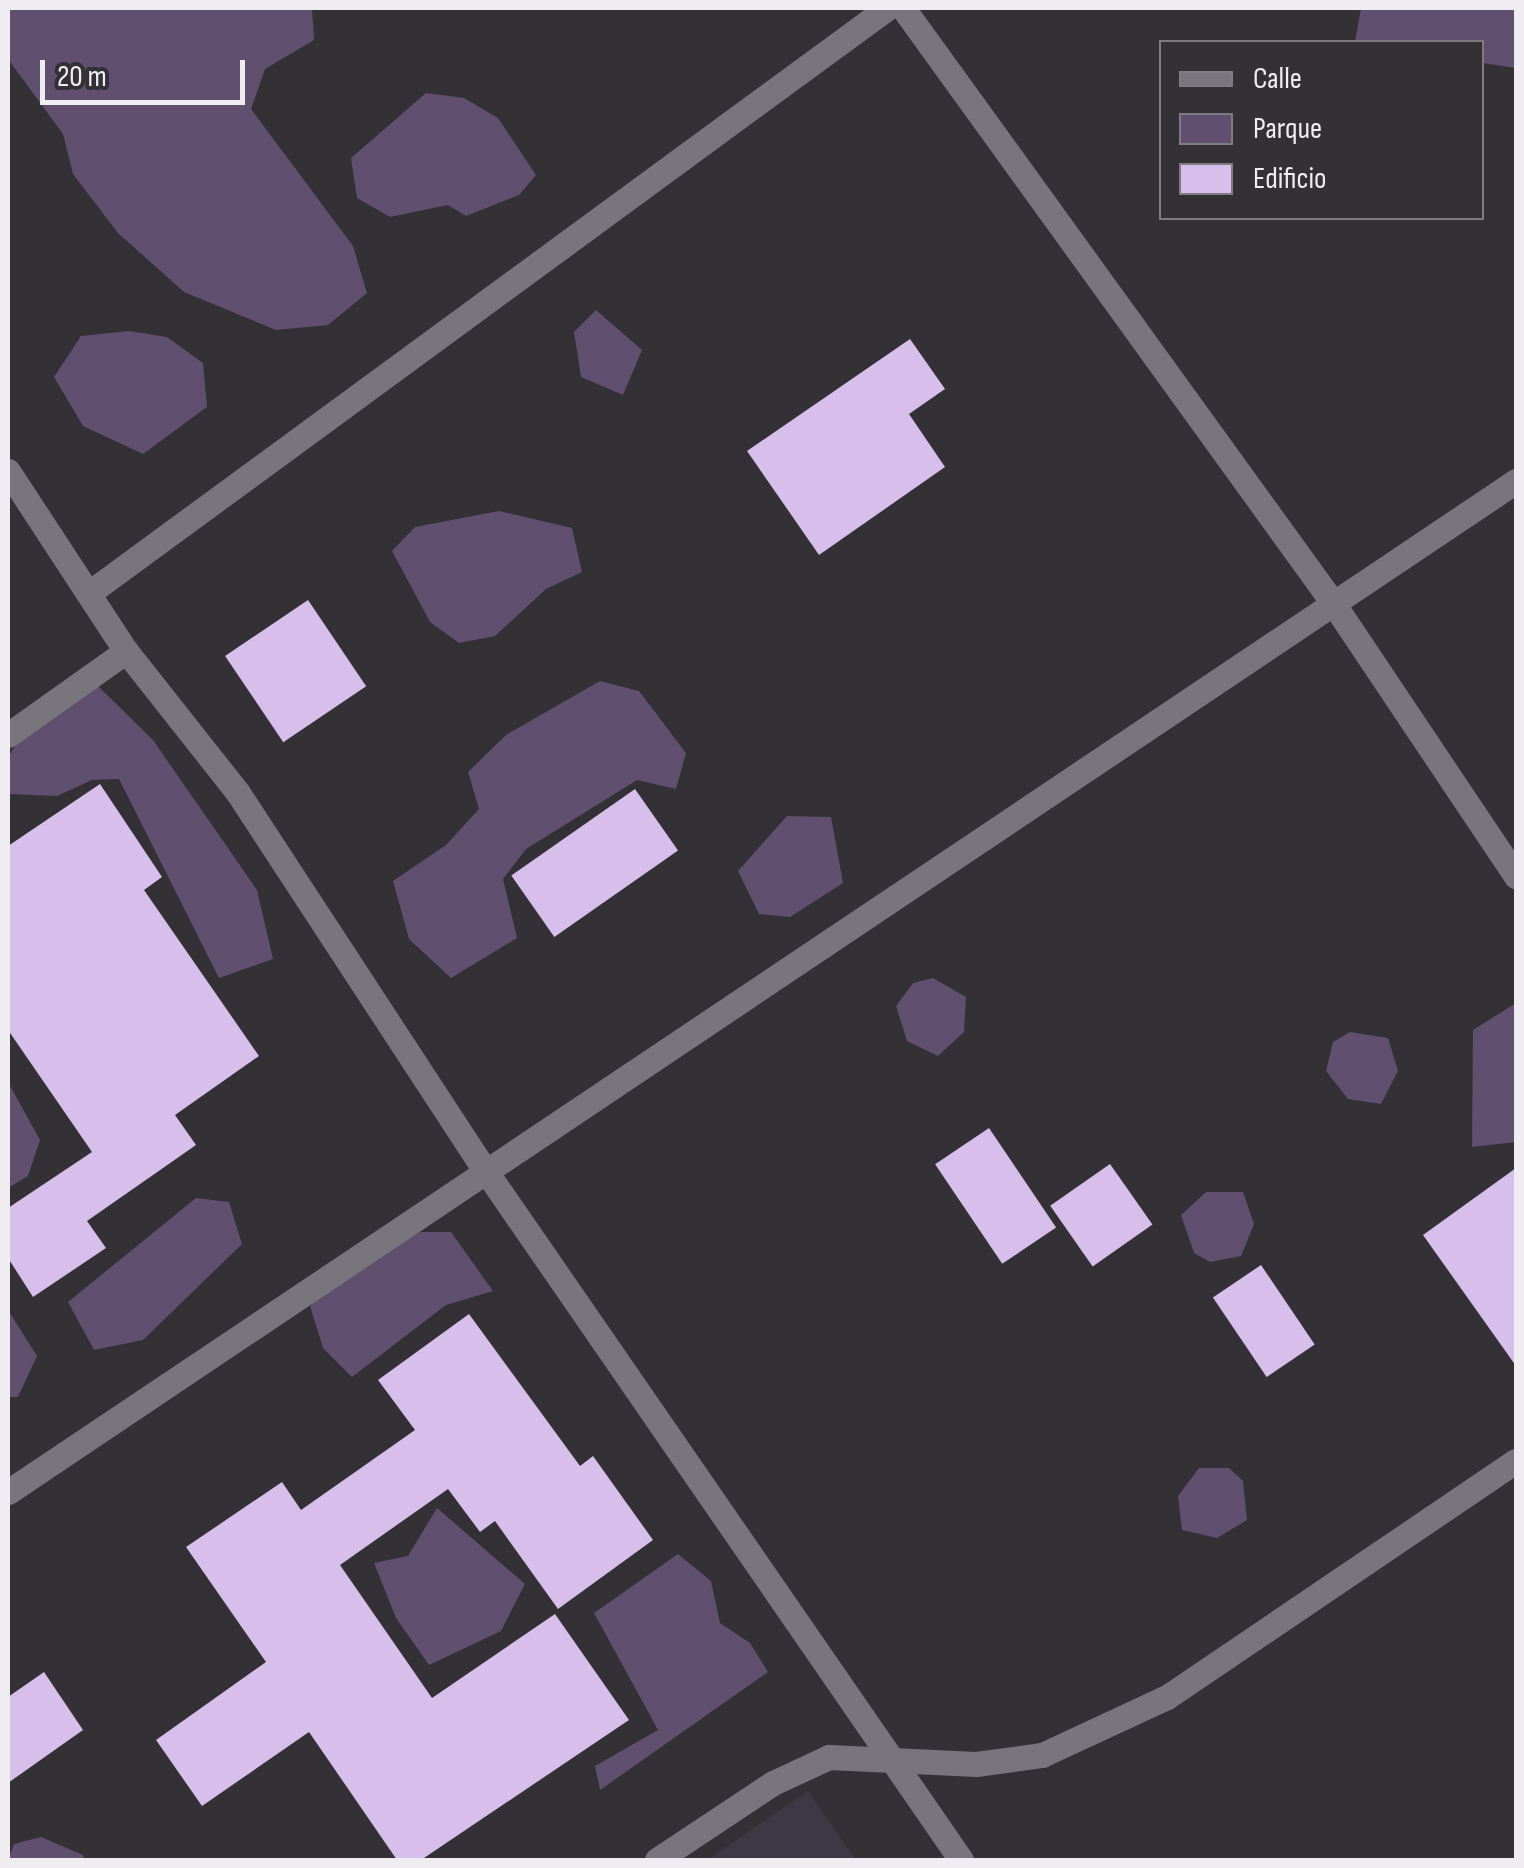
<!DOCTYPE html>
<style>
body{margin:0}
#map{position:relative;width:1524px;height:1868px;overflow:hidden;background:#333036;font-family:"Sofia Sans Condensed",sans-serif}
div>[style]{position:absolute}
.built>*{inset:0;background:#3e3844}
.green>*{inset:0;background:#604f6e}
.building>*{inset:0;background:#d7beeb;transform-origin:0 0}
.street>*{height:25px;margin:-12.5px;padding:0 12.5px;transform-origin:12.5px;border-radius:12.5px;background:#79757c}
span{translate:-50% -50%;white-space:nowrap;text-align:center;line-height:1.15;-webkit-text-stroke:10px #333036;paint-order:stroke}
.frame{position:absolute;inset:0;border:10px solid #efedf1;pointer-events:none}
.legend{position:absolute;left:1159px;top:40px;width:325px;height:180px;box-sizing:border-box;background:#333036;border:2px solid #7e7c81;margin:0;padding:12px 18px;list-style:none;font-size:30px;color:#efedf1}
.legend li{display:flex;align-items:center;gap:20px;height:50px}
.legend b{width:50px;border:2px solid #7e7c81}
.scale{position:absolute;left:40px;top:60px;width:205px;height:45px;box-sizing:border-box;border:5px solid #efedf1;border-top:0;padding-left:12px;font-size:30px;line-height:35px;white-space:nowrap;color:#efedf1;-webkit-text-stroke:8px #333036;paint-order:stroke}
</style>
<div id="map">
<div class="built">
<div style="clip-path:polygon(808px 1791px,856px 1860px,707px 1860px)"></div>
</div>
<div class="green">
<div style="clip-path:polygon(8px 8px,312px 8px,314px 40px,265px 69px,251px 109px,353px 246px,367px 293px,328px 325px,276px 330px,184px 292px,118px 233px,73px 174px,63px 134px,8px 59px)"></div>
<div style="clip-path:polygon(1361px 8px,1516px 8px,1516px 68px,1482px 63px,1482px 42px,1355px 42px)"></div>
<div style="clip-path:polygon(426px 93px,464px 98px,498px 118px,536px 175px,519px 195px,466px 216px,448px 205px,390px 217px,357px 198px,351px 158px)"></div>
<div style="clip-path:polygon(596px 310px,642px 350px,623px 395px,581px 377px,574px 332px)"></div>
<div style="clip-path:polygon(129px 331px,167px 337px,203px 363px,207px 407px,143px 454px,83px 426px,54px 377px,81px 336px)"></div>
<div style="clip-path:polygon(499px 511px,572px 528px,582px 572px,546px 589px,495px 636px,459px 643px,430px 622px,392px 551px,415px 527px)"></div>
<div style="clip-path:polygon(600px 681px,639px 691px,686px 753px,676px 789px,637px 780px,526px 849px,503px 879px,517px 938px,451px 978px,409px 939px,393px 881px,446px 845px,479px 809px,468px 772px,506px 735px)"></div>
<div style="clip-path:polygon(98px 686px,153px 740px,257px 890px,273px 959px,219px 978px,119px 779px,92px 780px,57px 796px,8px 794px,8px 757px,33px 718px)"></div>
<div style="clip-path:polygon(787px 816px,831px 817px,843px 883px,790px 917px,759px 914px,738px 871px)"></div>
<div style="clip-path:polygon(933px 978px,966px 997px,964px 1032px,938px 1056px,907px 1041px,896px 1006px,913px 983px)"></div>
<div style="clip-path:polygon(1516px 1003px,1516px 1142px,1472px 1147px,1473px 1030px)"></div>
<div style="clip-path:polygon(1350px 1032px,1388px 1038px,1398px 1071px,1381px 1104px,1348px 1099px,1326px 1071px,1333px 1042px)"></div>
<div style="clip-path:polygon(8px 1082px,40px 1140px,28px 1176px,8px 1188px)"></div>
<div style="clip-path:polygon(1206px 1192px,1243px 1192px,1254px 1224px,1241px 1256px,1210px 1262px,1194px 1253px,1181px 1215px)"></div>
<div style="clip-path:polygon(196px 1198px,229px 1202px,242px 1244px,143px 1340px,94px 1350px,68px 1302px)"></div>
<div style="clip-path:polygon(420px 1232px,451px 1232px,493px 1291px,446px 1305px,352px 1377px,323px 1348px,310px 1306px,354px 1266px)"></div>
<div style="clip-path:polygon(8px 1310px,37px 1356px,18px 1397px,8px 1397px)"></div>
<div style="clip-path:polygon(1199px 1468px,1229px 1468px,1243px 1481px,1247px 1520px,1217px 1538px,1182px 1530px,1178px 1496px)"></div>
<div style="clip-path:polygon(437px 1508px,525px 1584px,501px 1631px,429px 1665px,396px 1618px,374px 1563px,408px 1556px)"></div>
<div style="clip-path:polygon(678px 1554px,711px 1581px,720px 1623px,750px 1643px,768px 1672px,600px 1790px,595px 1766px,658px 1730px,594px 1613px)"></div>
<div style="clip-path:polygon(41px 1837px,83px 1855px,84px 1860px,8px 1860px,14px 1844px)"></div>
</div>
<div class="building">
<div style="clip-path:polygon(910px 339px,945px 389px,909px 414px,945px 467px,819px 555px,747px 451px)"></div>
<div style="left:308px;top:600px;width:104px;height:100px;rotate:56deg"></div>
<div style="clip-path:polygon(100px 784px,162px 877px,144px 890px,259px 1056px,175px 1115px,196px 1145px,87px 1221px,106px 1248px,33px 1297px,8px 1258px,8px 1208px,92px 1152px,8px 1030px,8px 846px)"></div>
<div style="left:635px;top:789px;width:75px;height:151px;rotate:55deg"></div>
<div style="left:989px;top:1128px;width:120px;height:65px;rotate:56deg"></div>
<div style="left:1110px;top:1164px;width:74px;height:73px;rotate:55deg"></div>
<div style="clip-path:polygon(1516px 1168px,1516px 1366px,1423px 1235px)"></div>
<div style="left:1261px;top:1265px;width:96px;height:58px;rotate:56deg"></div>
<div style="clip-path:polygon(469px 1314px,580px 1466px,593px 1456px,653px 1540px,558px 1609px,495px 1521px,480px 1532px,448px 1489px,340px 1565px,432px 1698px,555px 1614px,629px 1720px,421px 1860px,397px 1860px,309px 1732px,202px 1806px,156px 1740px,266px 1662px,186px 1547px,282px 1482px,301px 1510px,415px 1430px,378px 1380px)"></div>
<div style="clip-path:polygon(44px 1672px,83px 1730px,8px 1783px,8px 1697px)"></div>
</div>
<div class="street">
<div style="left:903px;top:8px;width:734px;rotate:54.14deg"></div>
<div style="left:1333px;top:603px;width:329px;rotate:56.2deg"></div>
<div style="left:8px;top:471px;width:215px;rotate:56.8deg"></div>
<div style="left:126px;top:651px;width:181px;rotate:51.7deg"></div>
<div style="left:238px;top:793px;width:447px;rotate:56.8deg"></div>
<div style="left:483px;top:1167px;width:842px;rotate:55.4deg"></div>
<div style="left:89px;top:593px;width:989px;rotate:-36.24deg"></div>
<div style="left:8px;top:735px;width:145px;rotate:-35.4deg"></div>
<div style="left:8px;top:1492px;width:1816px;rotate:-33.84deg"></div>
<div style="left:657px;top:1860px;width:139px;rotate:-33.6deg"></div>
<div style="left:773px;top:1783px;width:62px;rotate:-24.9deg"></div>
<div style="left:829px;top:1757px;width:147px;rotate:2.7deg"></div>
<div style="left:976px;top:1764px;width:67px;rotate:-7.8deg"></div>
<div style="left:1042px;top:1755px;width:138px;rotate:-24.9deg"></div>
<div style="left:1167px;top:1697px;width:421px;rotate:-34.1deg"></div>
</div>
<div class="frame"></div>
<ul class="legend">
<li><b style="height:12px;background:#79757c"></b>Calle</li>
<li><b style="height:28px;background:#604f6e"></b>Parque</li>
<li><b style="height:28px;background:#d7beeb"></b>Edificio</li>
</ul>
<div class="scale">20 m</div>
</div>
